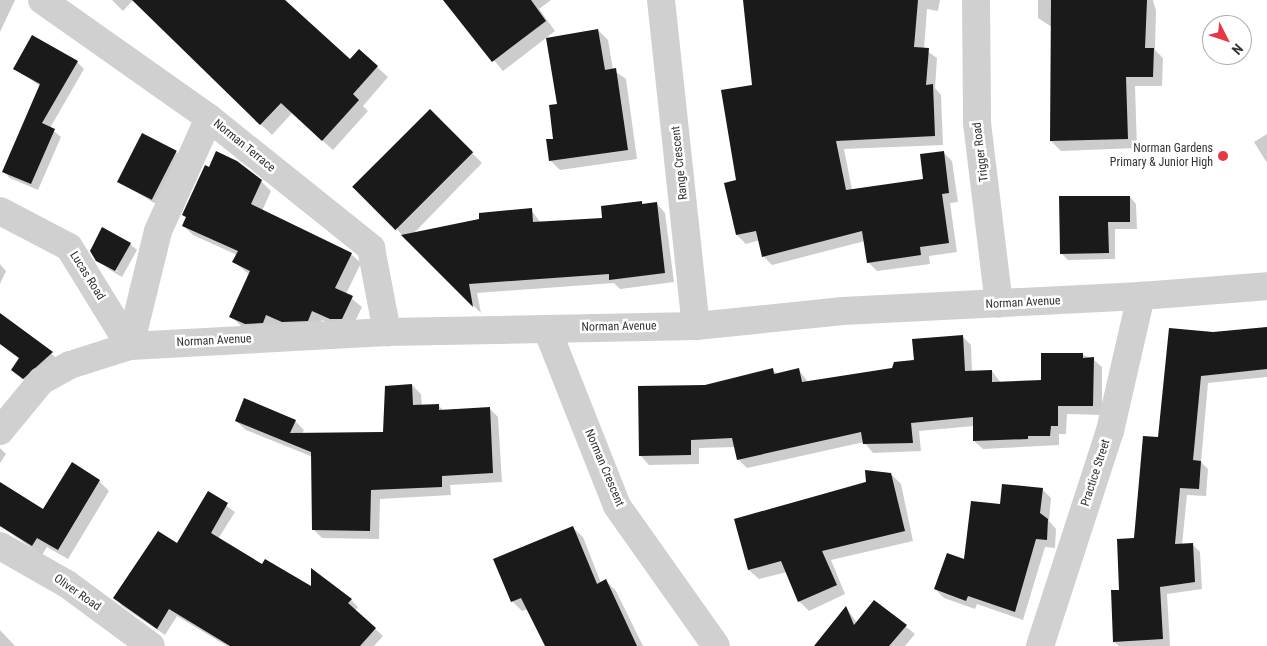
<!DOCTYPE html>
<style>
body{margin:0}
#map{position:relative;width:1267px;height:646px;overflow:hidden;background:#fff;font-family:"Roboto Condensed",sans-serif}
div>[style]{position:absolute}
.shadow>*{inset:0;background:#0003}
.building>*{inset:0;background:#1a1a1a;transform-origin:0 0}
.minor>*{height:28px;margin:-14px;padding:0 14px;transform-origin:14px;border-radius:14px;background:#d0d0d0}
.dots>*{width:14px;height:14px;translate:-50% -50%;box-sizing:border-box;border:2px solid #fff;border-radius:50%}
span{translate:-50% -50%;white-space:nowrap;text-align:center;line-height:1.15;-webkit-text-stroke:5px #fff;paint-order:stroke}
.street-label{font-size:12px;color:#333}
.poi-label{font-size:12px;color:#333}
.right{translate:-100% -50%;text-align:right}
.north{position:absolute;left:1202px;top:15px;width:50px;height:50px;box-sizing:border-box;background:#fff;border:1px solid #adadad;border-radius:50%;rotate:131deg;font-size:14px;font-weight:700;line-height:20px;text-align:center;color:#333}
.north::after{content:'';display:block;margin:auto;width:18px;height:22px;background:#e63946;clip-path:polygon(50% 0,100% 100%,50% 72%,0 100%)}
</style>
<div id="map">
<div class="shadow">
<div style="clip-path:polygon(0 0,15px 0,0 32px)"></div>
<div style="clip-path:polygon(112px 0,285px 0,350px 61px,377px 67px,388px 77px,363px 106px,368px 111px,333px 150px,292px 113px,272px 135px,133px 0,123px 11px)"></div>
<div style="clip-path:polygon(443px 0,551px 0,539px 9px,555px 31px,503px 71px)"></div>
<div style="clip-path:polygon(744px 0,940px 0,938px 11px,927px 9px,924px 49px,937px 58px,935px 88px,941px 95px,943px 145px,844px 149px,852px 190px,925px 180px,943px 152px,952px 161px,958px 202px,950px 203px,957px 252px,929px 256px,930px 264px,877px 271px,868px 262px,865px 241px,772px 265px,763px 256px,760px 240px,746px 244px,737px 235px,725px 184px,737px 181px,753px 86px)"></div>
<div style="clip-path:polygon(1038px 0,1153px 0,1156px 11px,1155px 50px,1163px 58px,1162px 86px,1135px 86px,1137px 148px,1061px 151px,1051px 141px,1052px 27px,1038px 18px)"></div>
<div style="clip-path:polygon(598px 30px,608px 40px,613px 70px,626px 79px,637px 159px,560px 170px,550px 160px,558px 105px)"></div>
<div style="clip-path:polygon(77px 62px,84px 69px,50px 128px,61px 137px,38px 190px,10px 178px,4px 172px,40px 86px,15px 69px)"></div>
<div style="clip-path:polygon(430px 111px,482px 163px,413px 234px,531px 210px,541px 223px,603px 219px,656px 203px,665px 213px,674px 282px,620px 289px,614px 283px,477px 293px,481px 313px,355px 188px)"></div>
<div style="clip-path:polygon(1267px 134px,1267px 163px,1254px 142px)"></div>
<div style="clip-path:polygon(176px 152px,183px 159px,161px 207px,119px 182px)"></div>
<div style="clip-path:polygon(261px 181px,271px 191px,262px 211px,351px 254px,361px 263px,346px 294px,362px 307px,352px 328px,340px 329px,322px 320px,318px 330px,293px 331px,276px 324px,272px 333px,256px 333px,241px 326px,231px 316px,250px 275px,234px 262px,237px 255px,193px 235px,184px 226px,187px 218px,184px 215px)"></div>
<div style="clip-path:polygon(1130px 197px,1136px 204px,1137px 229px,1115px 229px,1115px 259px,1068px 260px,1061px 253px)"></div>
<div style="clip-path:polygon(130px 244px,137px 250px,122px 277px,103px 266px,121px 273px,99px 261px)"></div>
<div style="clip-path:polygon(0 264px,6px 271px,0 284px)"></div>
<div style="clip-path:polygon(0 314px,59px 360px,30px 385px,12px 369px,20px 359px,0 344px)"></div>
<div style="clip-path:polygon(1267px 328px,1267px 377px,1208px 383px,1201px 462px,1208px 469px,1206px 496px,1187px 495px,1182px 545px,1192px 544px,1200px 552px,1202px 589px,1167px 594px,1170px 646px,1119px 646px,1114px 642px,1112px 592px,1121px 591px,1160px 438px,1213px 334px)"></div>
<div style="clip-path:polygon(962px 336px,971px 345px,972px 372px,992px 371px,1001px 383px,1042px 382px,1083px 355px,1093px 359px,1102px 367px,1102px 415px,1067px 414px,1066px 434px,1059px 434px,1059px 445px,983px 449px,974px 441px,974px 426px,919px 431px,921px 451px,873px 453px,864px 442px,747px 468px,738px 459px,735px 447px,699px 448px,699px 464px,649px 465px,641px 456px,705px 386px,772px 369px,778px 375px,799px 370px,808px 382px,893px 369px)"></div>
<div style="clip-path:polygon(412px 385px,421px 394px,422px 406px,438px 405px,444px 411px,489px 408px,498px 417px,502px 482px,450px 485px,451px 495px,380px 499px,379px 539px,322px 538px,313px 529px,313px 457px,246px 430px,236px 421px,295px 421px,304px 430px,302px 434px,384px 433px)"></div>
<div style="clip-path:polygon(0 448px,6px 454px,0 463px)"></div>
<div style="clip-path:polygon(891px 474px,901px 484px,913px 541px,831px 560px,845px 594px,809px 611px,799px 601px,787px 572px,759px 579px,749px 570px,736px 520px)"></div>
<div style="clip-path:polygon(99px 481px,109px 491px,68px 559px,47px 547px,42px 555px,0 526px,0 522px,44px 510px)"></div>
<div style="clip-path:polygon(1042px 489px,1051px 498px,1049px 521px,1056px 529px,1055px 548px,1045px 547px,1023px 620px,977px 604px,975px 609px,944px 598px,935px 589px,966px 560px,1002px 505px)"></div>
<div style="clip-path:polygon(208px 493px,235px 512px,218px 539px,262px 566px,312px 588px,351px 600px,358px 607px,355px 611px,383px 636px,374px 646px,227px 646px,177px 616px,165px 635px,122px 606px,115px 598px,177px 545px)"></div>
<div style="clip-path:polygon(573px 528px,583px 537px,601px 583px,606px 581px,616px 591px,643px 646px,547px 646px,528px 609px,522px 611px,512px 601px)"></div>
<div style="clip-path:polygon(875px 602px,915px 634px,905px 646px,826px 646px,846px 607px,857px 623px)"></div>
<div style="clip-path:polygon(0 630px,15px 646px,0 646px)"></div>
</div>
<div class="building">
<div style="clip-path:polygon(132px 0,285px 0,350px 59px,359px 49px,378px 66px,353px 94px,359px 100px,322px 141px,281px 103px,260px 125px)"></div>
<div style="clip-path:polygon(443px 0,531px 0,546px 21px,492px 62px)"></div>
<div style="clip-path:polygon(743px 0,918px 0,914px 47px,929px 48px,926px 85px,933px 84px,935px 136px,836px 141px,846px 190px,923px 179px,920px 154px,944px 151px,949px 193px,942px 194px,949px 243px,920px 247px,921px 255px,867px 263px,862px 231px,762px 257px,756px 231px,736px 235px,724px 183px,736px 180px,721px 90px,752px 85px)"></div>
<div style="clip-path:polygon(1051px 0,1147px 0,1145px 48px,1154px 48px,1153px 77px,1126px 77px,1128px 139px,1050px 141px)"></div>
<div style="clip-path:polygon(598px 29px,605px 70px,616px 68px,628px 150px,549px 161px,546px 139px,553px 139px,549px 105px,557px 104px,546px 38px)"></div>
<div style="clip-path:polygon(32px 35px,78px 61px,42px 123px,55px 129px,31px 184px,2px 172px,40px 84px,13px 69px)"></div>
<div style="left:430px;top:109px;width:61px;height:110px;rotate:45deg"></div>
<div style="left:142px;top:133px;width:39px;height:55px;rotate:27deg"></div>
<div style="clip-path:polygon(216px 151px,237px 161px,262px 180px,251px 204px,352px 253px,335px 288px,353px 296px,342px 319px,330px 319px,312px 311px,308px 321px,282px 322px,266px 315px,263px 323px,245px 324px,229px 317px,250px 271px,232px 262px,238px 251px,182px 226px,186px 217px,182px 215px,205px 165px,209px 167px)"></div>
<div style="clip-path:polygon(1059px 196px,1130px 196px,1130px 222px,1108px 222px,1109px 253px,1060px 254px)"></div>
<div style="clip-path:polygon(642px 201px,642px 204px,657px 202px,665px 273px,609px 280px,609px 274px,469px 284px,473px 307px,401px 235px,479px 219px,479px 213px,532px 208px,533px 222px,602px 218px,601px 206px)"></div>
<div style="clip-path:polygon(102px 227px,131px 243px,115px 271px,96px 261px,90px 251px)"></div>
<div style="clip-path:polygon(0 313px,53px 352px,23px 379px,11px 370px,19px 358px,0 344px)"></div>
<div style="clip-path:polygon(1267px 327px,1267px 369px,1201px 376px,1193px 460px,1201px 461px,1199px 489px,1180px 488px,1175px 544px,1193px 543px,1195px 582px,1160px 587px,1163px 639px,1113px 642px,1111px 590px,1119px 590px,1117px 539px,1134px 538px,1143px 436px,1158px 437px,1169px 328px,1213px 332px)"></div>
<div style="clip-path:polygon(963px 335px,965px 371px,992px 370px,992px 382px,1041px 380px,1041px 353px,1083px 353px,1083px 358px,1094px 357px,1093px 406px,1058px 406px,1058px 426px,1051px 426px,1050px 436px,1028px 436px,1028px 439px,973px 441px,973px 417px,911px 423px,913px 443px,863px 444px,861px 432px,737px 460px,732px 438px,691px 440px,691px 455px,639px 456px,638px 386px,705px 385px,773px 368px,774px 374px,799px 368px,802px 382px,892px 368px,894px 362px,914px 360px,912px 339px)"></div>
<div style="clip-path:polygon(412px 384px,413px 405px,439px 404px,439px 410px,490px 407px,493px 473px,442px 476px,442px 487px,371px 490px,370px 531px,312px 530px,311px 452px,235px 421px,244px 398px,296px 420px,290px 433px,383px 432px,385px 386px)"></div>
<div style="clip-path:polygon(72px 462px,100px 480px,58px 550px,37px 538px,32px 546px,0 526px,0 482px,43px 509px)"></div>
<div style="clip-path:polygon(865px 470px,891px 473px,905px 531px,822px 551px,837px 585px,798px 602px,781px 561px,748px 570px,734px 519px,866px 482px)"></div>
<div style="clip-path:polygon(1002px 484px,1043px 488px,1040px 513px,1048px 519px,1047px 540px,1036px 539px,1015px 612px,968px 596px,966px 601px,934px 589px,947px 553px,964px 559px,971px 501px,1000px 504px)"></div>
<div style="clip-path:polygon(208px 491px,228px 503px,211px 533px,262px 564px,265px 559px,311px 586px,311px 568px,352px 599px,348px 603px,376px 628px,360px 646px,230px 646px,169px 609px,157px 629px,113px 598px,158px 531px,177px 543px)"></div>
<div style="clip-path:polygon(573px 526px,597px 584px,606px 579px,637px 646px,545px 646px,521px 598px,511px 602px,493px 559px)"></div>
<div style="clip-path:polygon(874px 600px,907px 625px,889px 646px,814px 646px,846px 606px,854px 625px)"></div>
</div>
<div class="minor">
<div style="left:42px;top:0;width:204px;rotate:35.2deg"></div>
<div style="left:209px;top:118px;width:208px;rotate:38.7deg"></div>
<div style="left:371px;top:248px;width:86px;rotate:79.2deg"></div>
<div style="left:661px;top:0;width:328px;rotate:83.9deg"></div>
<div style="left:976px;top:0;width:123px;rotate:89.5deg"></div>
<div style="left:977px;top:123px;width:182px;rotate:83.1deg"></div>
<div style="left:0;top:211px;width:78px;rotate:27.6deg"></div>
<div style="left:69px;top:247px;width:116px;rotate:58.4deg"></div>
<div style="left:547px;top:329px;width:190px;rotate:68.4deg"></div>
<div style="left:617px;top:506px;width:171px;rotate:54.7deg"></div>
<div style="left:130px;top:346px;width:118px;rotate:-76.3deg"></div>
<div style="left:158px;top:231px;width:124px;rotate:-65.7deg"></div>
<div style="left:0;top:431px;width:65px;rotate:-50.6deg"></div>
<div style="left:41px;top:381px;width:33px;rotate:-29deg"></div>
<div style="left:70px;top:365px;width:63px;rotate:-17.6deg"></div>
<div style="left:130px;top:346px;width:257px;rotate:-3.1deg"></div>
<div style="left:387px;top:332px;width:309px;rotate:-1.1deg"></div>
<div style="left:696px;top:326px;width:148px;rotate:-5.8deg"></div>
<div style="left:843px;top:311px;width:298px;rotate:-2.9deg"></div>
<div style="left:1141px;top:296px;width:126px;rotate:-4.5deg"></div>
<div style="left:0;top:546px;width:77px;rotate:29.6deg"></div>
<div style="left:67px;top:584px;width:104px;rotate:36.4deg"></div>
<div style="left:1040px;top:646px;width:226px;rotate:-72deg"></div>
<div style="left:1110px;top:431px;width:139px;rotate:-77.1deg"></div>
</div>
<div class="dots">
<div style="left:1223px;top:156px;background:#e63946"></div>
</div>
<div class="street-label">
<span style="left:244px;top:146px;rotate:39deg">Norman Terrace</span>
<span style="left:981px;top:152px;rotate:-97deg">Trigger Road</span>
<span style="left:680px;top:163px;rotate:-96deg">Range Crescent</span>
<span style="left:87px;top:276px;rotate:58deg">Lucas Road</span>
<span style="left:1023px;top:303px;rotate:-3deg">Norman Avenue</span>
<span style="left:619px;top:327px;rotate:-1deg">Norman Avenue</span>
<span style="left:214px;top:341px;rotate:-3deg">Norman Avenue</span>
<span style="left:604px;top:468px;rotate:67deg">Norman Crescent</span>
<span style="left:1096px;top:473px;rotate:-72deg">Practice Street</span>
<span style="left:77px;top:593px;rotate:35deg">Oliver Road</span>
</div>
<div class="poi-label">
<span class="right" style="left:1213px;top:156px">Norman Gardens<br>Primary &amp; Junior High</span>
</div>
<div class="north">N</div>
</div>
